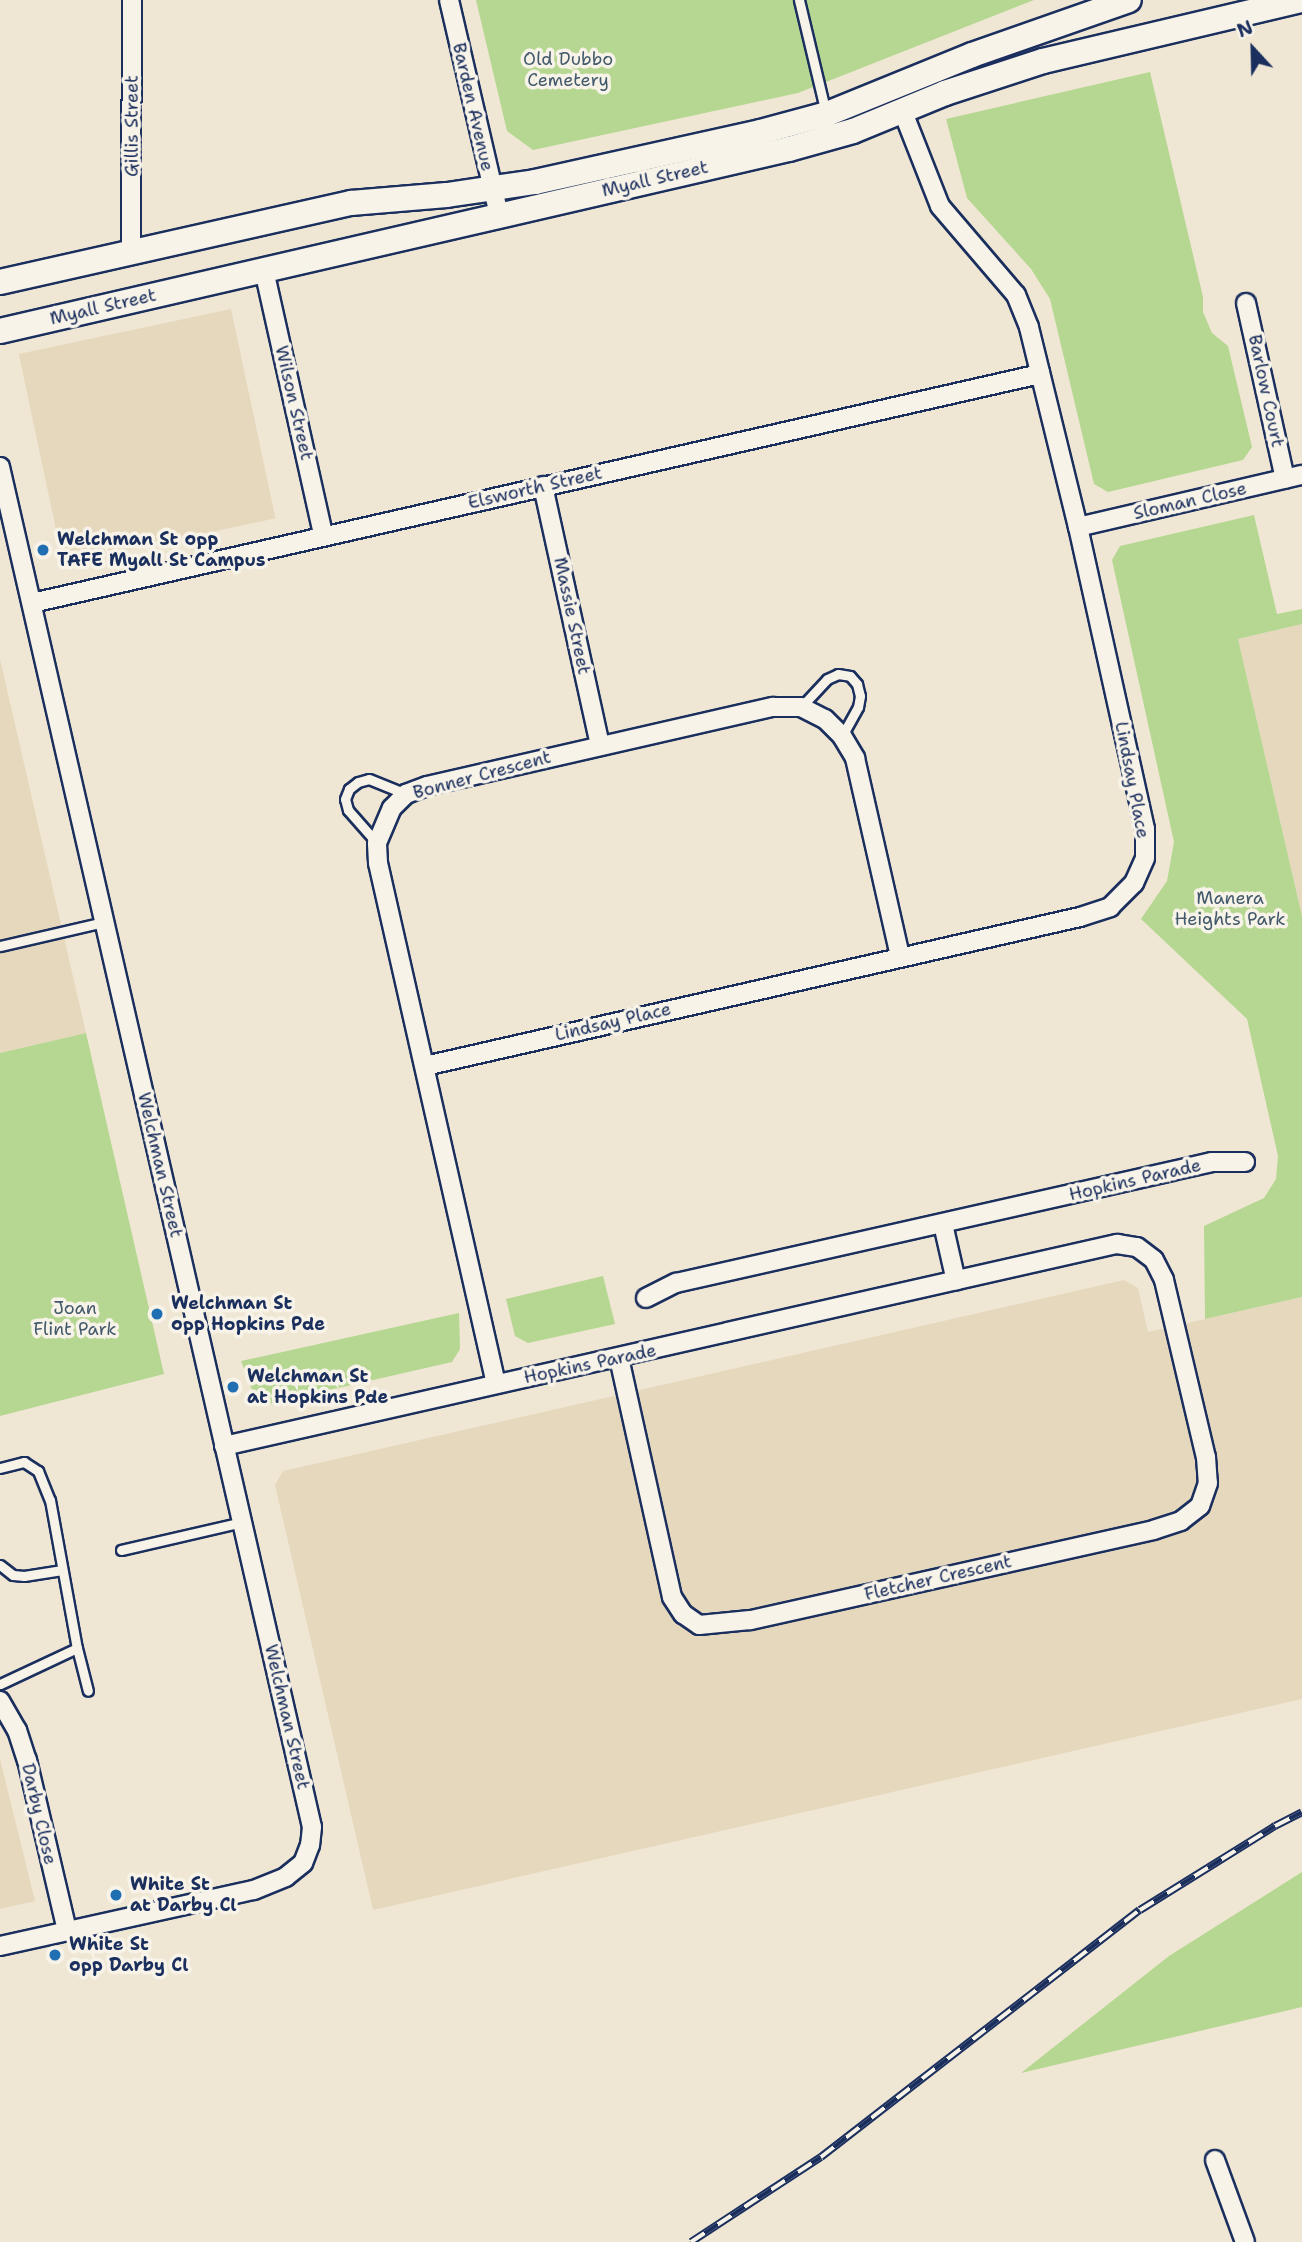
<!DOCTYPE html>
<style>
body{margin:0}
#map{position:relative;width:1302px;height:2242px;overflow:hidden;background:#efe7d4;font-family:"Shantell Sans",sans-serif}
div>[style]{position:absolute}
.built>*{inset:0;background:#e6d8bd;transform-origin:0 0}
.green>*{inset:0;background:#b6d791}
.roads{filter:drop-shadow(2px 0 #1b2f5e) drop-shadow(-2px 0 #1b2f5e) drop-shadow(0 2px #1b2f5e) drop-shadow(0 -2px #1b2f5e)}
.lane>*{height:9px;margin:-4.5px;padding:0 4.5px;transform-origin:4.5px;border-radius:4.5px;background:#f7f3e8}
.street>*{height:18px;margin:-9px;padding:0 9px;transform-origin:9px;border-radius:9px;background:#f7f3e8}
.secondary>*{height:24px;margin:-12px;padding:0 12px;transform-origin:12px;border-radius:12px;background:#f7f3e8}
.rail>*{height:8px;margin-top:-4px;transform-origin:0;background:repeating-linear-gradient(90deg,#f7f3e8 0 16px,#1b2f5e 0 32px);box-sizing:border-box;border-block:2px solid #1b2f5e}
.dots>*{width:19px;height:19px;translate:-50% -50%;box-sizing:border-box;border:4px solid #f7f3e8;border-radius:50%}
span{translate:-50% -50%;white-space:nowrap;text-align:center;line-height:1.15;-webkit-text-stroke:7px #f7f3e8;paint-order:stroke}
.park-label{font-size:18px;color:#42596b}
.street-label{font-size:18px;color:#1b2f5e}
.poi-label{font-size:18px;color:#1b2f5e;font-weight:700}
.left{translate:0 -50%;text-align:left}
.north{position:absolute;left:1218px;top:14px;width:70px;height:70px;-webkit-text-stroke:5px #f7f3e8;paint-order:stroke;rotate:338deg;font-size:19px;font-weight:700;line-height:28px;text-align:center;color:#1b2f5e}
.north::after{content:'';display:block;margin:auto;width:24px;height:32px;background:#1b2f5e;clip-path:polygon(50% 0,100% 100%,50% 72%,0 100%)}
</style>
<div id="map">
<div class="built">
<div style="left:231px;top:309px;width:214px;height:217px;rotate:78deg"></div>
<div style="clip-path:polygon(1302px 624px,1302px 916px,1238px 639px)"></div>
<div style="clip-path:polygon(0 659px,86px 1033px,0 1053px)"></div>
<div style="clip-path:polygon(1124px 1280px,1138px 1288px,1148px 1332px,1302px 1297px,1302px 1699px,373px 1910px,275px 1485px,283px 1471px)"></div>
<div style="clip-path:polygon(0 1759px,35px 1901px,0 1909px)"></div>
</div>
<div class="green">
<div style="clip-path:polygon(476px 0,1034px 0,798px 93px,533px 150px,507px 131px)"></div>
<div style="clip-path:polygon(1150px 72px,1203px 297px,1203px 312px,1212px 333px,1228px 346px,1252px 447px,1243px 460px,1108px 492px,1094px 484px,1050px 299px,1031px 269px,967px 198px,946px 119px)"></div>
<div style="clip-path:polygon(1254px 515px,1277px 614px,1302px 609px,1302px 624px,1238px 639px,1302px 916px,1302px 1297px,1205px 1319px,1204px 1226px,1264px 1198px,1276px 1179px,1278px 1156px,1247px 1019px,1141px 919px,1167px 881px,1174px 842px,1112px 560px,1120px 546px)"></div>
<div style="clip-path:polygon(86px 1033px,164px 1374px,0 1416px,0 1053px)"></div>
<div style="clip-path:polygon(603px 1276px,615px 1324px,528px 1343px,515px 1336px,506px 1299px)"></div>
<div style="clip-path:polygon(459px 1313px,460px 1349px,452px 1362px,268px 1404px,254px 1395px,241px 1361px)"></div>
<div style="clip-path:polygon(1302px 1872px,1302px 2007px,1021px 2073px,1169px 1956px)"></div>
</div>
<div class="roads">
<div class="lane">
<div style="left:799px;top:0;width:116px;rotate:76.6deg"></div>
<div style="left:801px;top:707px;width:38px;rotate:-47deg"></div>
<div style="left:827px;top:679px;width:12px;rotate:-24deg"></div>
<div style="left:838px;top:674px;width:12px;rotate:9deg"></div>
<div style="left:850px;top:676px;width:11px;rotate:49deg"></div>
<div style="left:857px;top:684px;width:12px;rotate:76deg"></div>
<div style="left:860px;top:696px;width:11px;rotate:100deg"></div>
<div style="left:858px;top:707px;width:33px;rotate:119deg"></div>
<div style="left:377px;top:843px;width:44px;rotate:-131.3deg"></div>
<div style="left:348px;top:810px;width:11px;rotate:-105deg"></div>
<div style="left:345px;top:799px;width:11px;rotate:-68deg"></div>
<div style="left:349px;top:789px;width:11px;rotate:-38deg"></div>
<div style="left:358px;top:782px;width:11px;rotate:-15deg"></div>
<div style="left:369px;top:779px;width:40px;rotate:22deg"></div>
<div style="left:0;top:946px;width:107px;rotate:-13deg"></div>
<div style="left:0;top:1468px;width:25px;rotate:-14deg"></div>
<div style="left:24px;top:1462px;width:17px;rotate:33deg"></div>
<div style="left:38px;top:1471px;width:31px;rotate:68deg"></div>
<div style="left:50px;top:1500px;width:150px;rotate:79.7deg"></div>
<div style="left:77px;top:1648px;width:85px;rotate:154.9deg"></div>
<div style="left:121px;top:1550px;width:124px;rotate:-13deg"></div>
<div style="left:0;top:1565px;width:16px;rotate:38deg"></div>
<div style="left:13px;top:1575px;width:11px;rotate:5deg"></div>
<div style="left:24px;top:1576px;width:37px;rotate:-9deg"></div>
<div style="left:77px;top:1648px;width:44px;rotate:75.7deg"></div>
</div>
<div class="street">
<div style="left:449px;top:0;width:221px;rotate:76.9deg"></div>
<div style="left:131px;top:251px;width:251px;rotate:-89.8deg"></div>
<div style="left:264px;top:270px;width:271px;rotate:77.4deg"></div>
<div style="left:1246px;top:303px;width:180px;rotate:77.5deg"></div>
<div style="left:0;top:467px;width:1395px;rotate:77.08deg"></div>
<div style="left:312px;top:1827px;width:18px;rotate:96deg"></div>
<div style="left:310px;top:1845px;width:19px;rotate:111deg"></div>
<div style="left:303px;top:1863px;width:22px;rotate:141deg"></div>
<div style="left:286px;top:1877px;width:35px;rotate:158deg"></div>
<div style="left:253px;top:1890px;width:259px;rotate:167.5deg"></div>
<div style="left:543px;top:486px;width:265px;rotate:77.6deg"></div>
<div style="left:1078px;top:527px;width:230px;rotate:-13.1deg"></div>
<div style="left:32px;top:603px;width:1034px;rotate:-12.8deg"></div>
<div style="left:425px;top:1066px;width:672px;rotate:-12.82deg"></div>
<div style="left:1080px;top:917px;width:32px;rotate:-18deg"></div>
<div style="left:1110px;top:907px;width:34px;rotate:-45deg"></div>
<div style="left:1134px;top:883px;width:27px;rotate:-66deg"></div>
<div style="left:1145px;top:858px;width:29px;rotate:-90deg"></div>
<div style="left:1145px;top:829px;width:309px;rotate:-102.5deg"></div>
<div style="left:1078px;top:527px;width:206px;rotate:-103.8deg"></div>
<div style="left:1029px;top:327px;width:35px;rotate:-112deg"></div>
<div style="left:1016px;top:295px;width:117px;rotate:-130.5deg"></div>
<div style="left:940px;top:206px;width:101px;rotate:-111.5deg"></div>
<div style="left:943px;top:1224px;width:58px;rotate:77.2deg"></div>
<div style="left:646px;top:1298px;width:34px;rotate:-27deg"></div>
<div style="left:676px;top:1283px;width:549px;rotate:-12.72deg"></div>
<div style="left:1212px;top:1162px;width:33px"></div>
<div style="left:496px;top:1384px;width:534px;rotate:-102.76deg"></div>
<div style="left:378px;top:863px;width:20px;rotate:-93deg"></div>
<div style="left:377px;top:843px;width:38px;rotate:-67deg"></div>
<div style="left:392px;top:808px;width:20px;rotate:-45deg"></div>
<div style="left:406px;top:794px;width:22px;rotate:-21deg"></div>
<div style="left:427px;top:786px;width:355px;rotate:-12.9deg"></div>
<div style="left:773px;top:707px;width:28px"></div>
<div style="left:801px;top:707px;width:27px;rotate:27deg"></div>
<div style="left:825px;top:719px;width:24px;rotate:45deg"></div>
<div style="left:842px;top:736px;width:26px;rotate:59deg"></div>
<div style="left:855px;top:758px;width:203px;rotate:77.2deg"></div>
<div style="left:224px;top:1446px;width:916px;rotate:-12.75deg"></div>
<div style="left:1117px;top:1244px;width:20px;rotate:9deg"></div>
<div style="left:1137px;top:1247px;width:21px;rotate:37deg"></div>
<div style="left:1154px;top:1260px;width:22px;rotate:63deg"></div>
<div style="left:1164px;top:1280px;width:182px;rotate:76.7deg"></div>
<div style="left:1206px;top:1457px;width:26px;rotate:86deg"></div>
<div style="left:1208px;top:1483px;width:24px;rotate:109deg"></div>
<div style="left:1200px;top:1506px;width:24px;rotate:142deg"></div>
<div style="left:1181px;top:1521px;width:28px;rotate:162deg"></div>
<div style="left:1154px;top:1530px;width:414px;rotate:167.4deg"></div>
<div style="left:750px;top:1620px;width:51px;rotate:174.4deg"></div>
<div style="left:699px;top:1625px;width:19px;rotate:-145deg"></div>
<div style="left:683px;top:1614px;width:20px;rotate:-123deg"></div>
<div style="left:672px;top:1597px;width:245px;rotate:-102.5deg"></div>
<div style="left:0;top:1701px;width:34px;rotate:60deg"></div>
<div style="left:17px;top:1730px;width:32px;rotate:72deg"></div>
<div style="left:27px;top:1760px;width:176px;rotate:76.8deg"></div>
<div style="left:1215px;top:2160px;width:87px;rotate:69.9deg"></div>
</div>
<div class="secondary">
<div style="left:0;top:282px;width:360px;rotate:-12.7deg"></div>
<div style="left:351px;top:203px;width:96px;rotate:-4.8deg"></div>
<div style="left:447px;top:195px;width:89px;rotate:-8.4deg"></div>
<div style="left:535px;top:182px;width:230px;rotate:-12.5deg"></div>
<div style="left:760px;top:132px;width:69px;rotate:-15deg"></div>
<div style="left:827px;top:114px;width:157px;rotate:-22.1deg"></div>
<div style="left:972px;top:55px;width:166px;rotate:-19.3deg"></div>
<div style="left:0;top:331px;width:810px;rotate:-12.99deg"></div>
<div style="left:789px;top:149px;width:66px;rotate:-15.7deg"></div>
<div style="left:853px;top:131px;width:100px;rotate:-22.4deg"></div>
<div style="left:945px;top:93px;width:103px;rotate:-18.1deg"></div>
<div style="left:1043px;top:61px;width:266px;rotate:-13.3deg"></div>
</div>
</div>
<div class="rail">
<div style="left:691px;top:2242px;width:155px;rotate:-33.2deg"></div>
<div style="left:821px;top:2157px;width:403px;rotate:-37.8deg"></div>
<div style="left:1140px;top:1910px;width:159px;rotate:-31.9deg"></div>
<div style="left:1275px;top:1826px;width:30px;rotate:-27deg"></div>
</div>
<div class="dots">
<div style="left:43px;top:550px;background:#1f6fb2"></div>
<div style="left:157px;top:1314px;background:#1f6fb2"></div>
<div style="left:233px;top:1387px;background:#1f6fb2"></div>
<div style="left:116px;top:1895px;background:#1f6fb2"></div>
<div style="left:55px;top:1955px;background:#1f6fb2"></div>
</div>
<div class="park-label">
<span style="left:568px;top:70px">Old Dubbo<br>Cemetery</span>
<span style="left:1230px;top:909px">Manera<br>Heights Park</span>
<span style="left:75px;top:1319px">Joan<br>Flint Park</span>
</div>
<div class="street-label">
<span style="left:473px;top:107px;rotate:77deg">Barden Avenue</span>
<span style="left:132px;top:126px;rotate:-90deg">Gillis Street</span>
<span style="left:655px;top:179px;rotate:-13deg">Myall Street</span>
<span style="left:103px;top:307px;rotate:-13deg">Myall Street</span>
<span style="left:1266px;top:391px;rotate:78deg">Barlow Court</span>
<span style="left:294px;top:403px;rotate:77deg">Wilson Street</span>
<span style="left:535px;top:488px;rotate:-13deg">Elsworth Street</span>
<span style="left:1190px;top:501px;rotate:-13deg">Sloman Close</span>
<span style="left:572px;top:616px;rotate:78deg">Massie Street</span>
<span style="left:482px;top:775px;rotate:-15deg">Bonner Crescent</span>
<span style="left:1132px;top:780px;rotate:79deg">Lindsay Place</span>
<span style="left:613px;top:1022px;rotate:-13deg">Lindsay Place</span>
<span style="left:160px;top:1165px;rotate:77deg">Welchman Street</span>
<span style="left:1135px;top:1180px;rotate:-13deg">Hopkins Parade</span>
<span style="left:590px;top:1364px;rotate:-12deg">Hopkins Parade</span>
<span style="left:938px;top:1578px;rotate:-13deg">Fletcher Crescent</span>
<span style="left:287px;top:1717px;rotate:77deg">Welchman Street</span>
<span style="left:39px;top:1814px;rotate:77deg">Darby Close</span>
</div>
<div class="poi-label">
<span class="left" style="left:57px;top:550px">Welchman St opp<br>TAFE Myall St Campus</span>
<span class="left" style="left:171px;top:1314px">Welchman St<br>opp Hopkins Pde</span>
<span class="left" style="left:247px;top:1387px">Welchman St<br>at Hopkins Pde</span>
<span class="left" style="left:130px;top:1895px">White St<br>at Darby Cl</span>
<span class="left" style="left:69px;top:1955px">White St<br>opp Darby Cl</span>
</div>
<div class="north">N</div>
</div>
